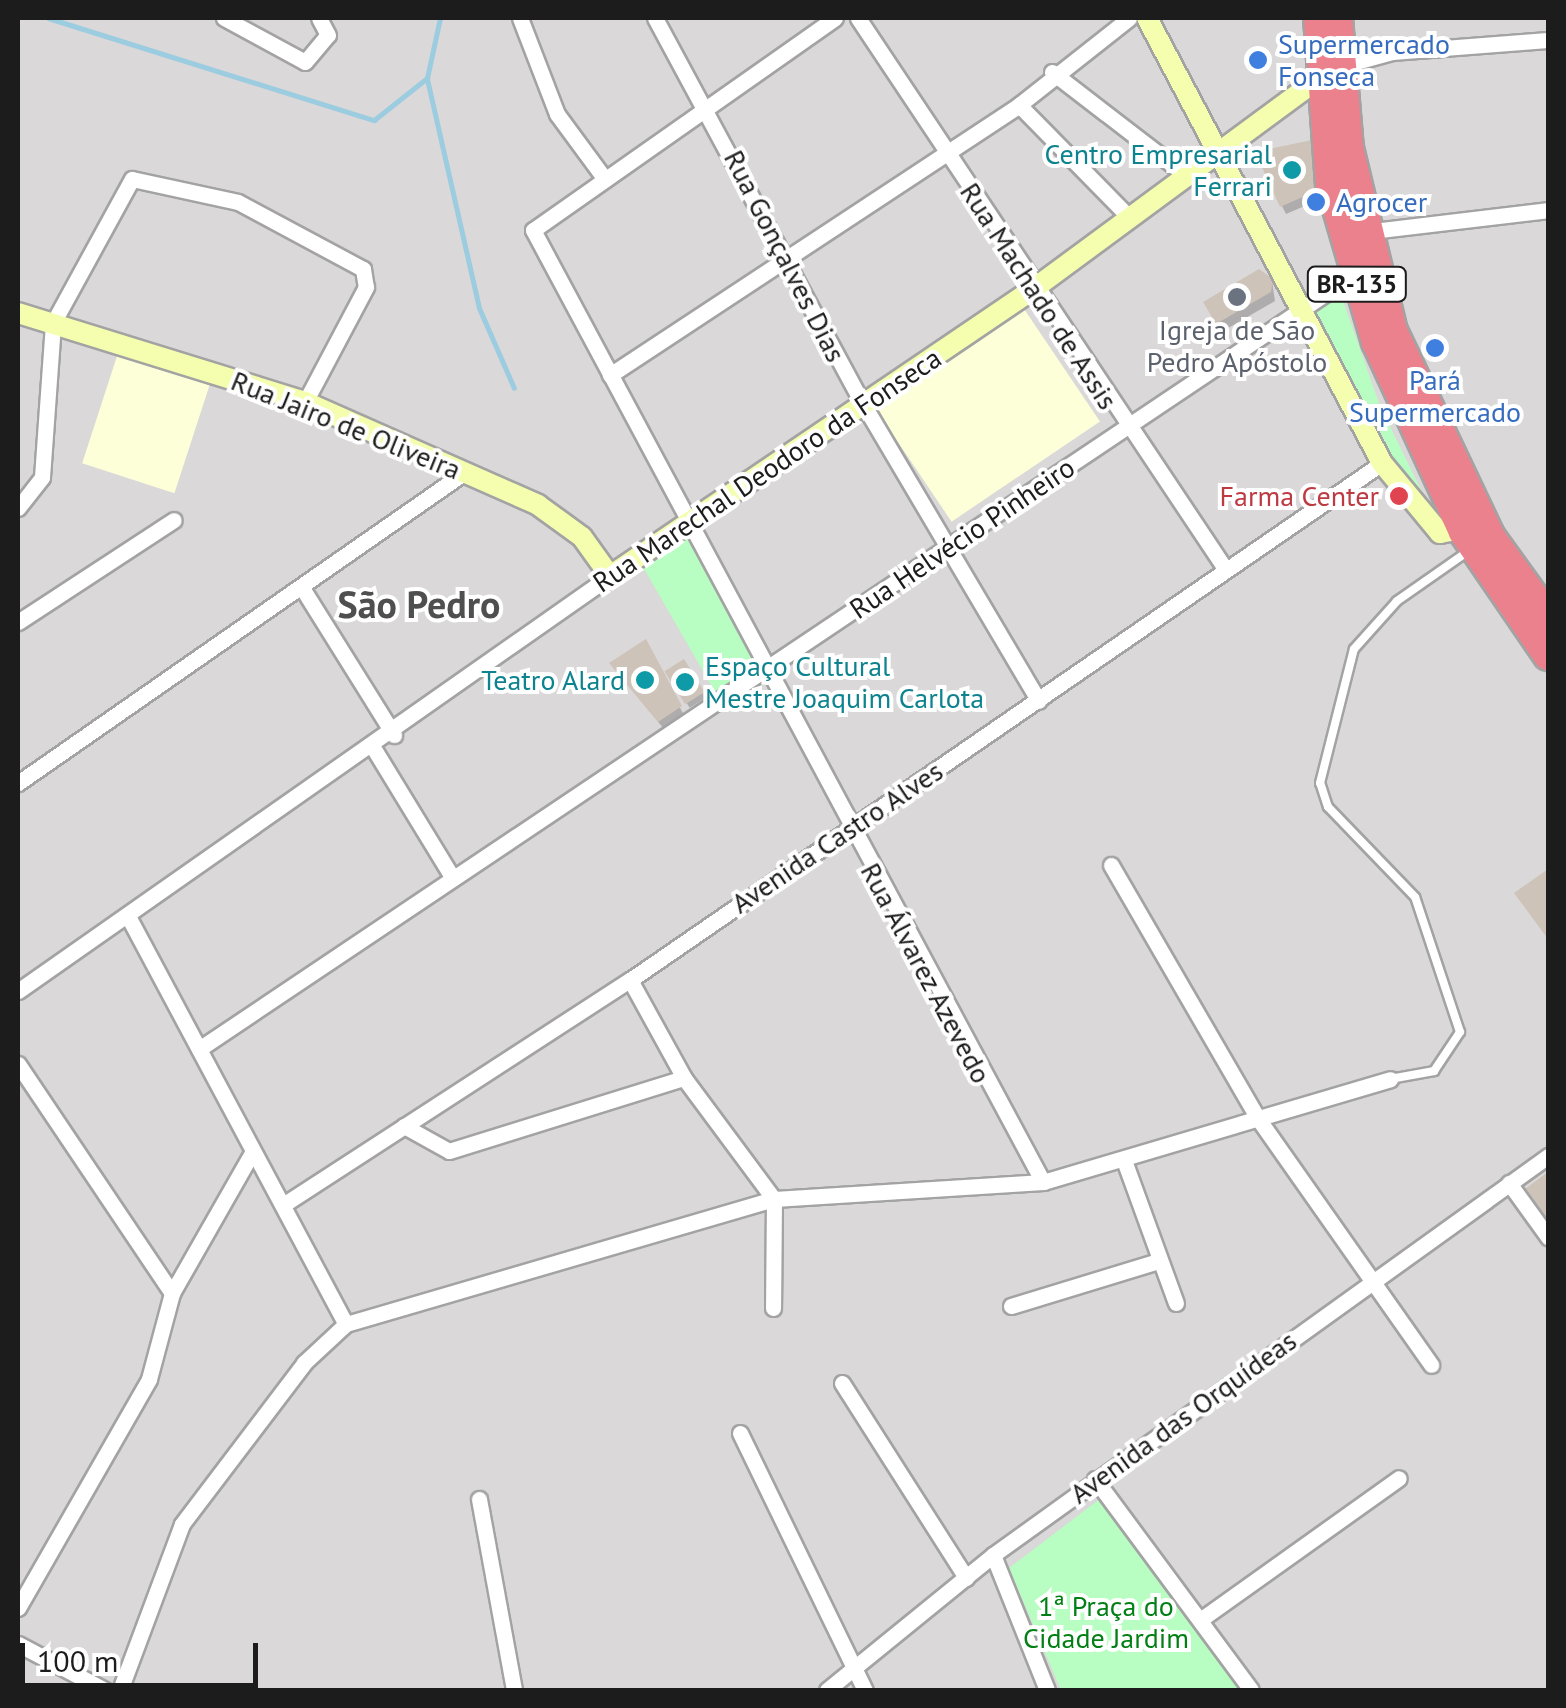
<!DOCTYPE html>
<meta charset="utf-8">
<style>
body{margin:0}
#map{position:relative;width:1566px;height:1708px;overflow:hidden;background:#eeeae0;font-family:"PT Sans",sans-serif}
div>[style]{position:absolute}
.residential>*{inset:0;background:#dad8d8;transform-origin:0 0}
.education>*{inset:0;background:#fdffd8;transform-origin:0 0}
.park>*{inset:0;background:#b8fdc1;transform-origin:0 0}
.shadow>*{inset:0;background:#0003;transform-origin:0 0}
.stream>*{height:5px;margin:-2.5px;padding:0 2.5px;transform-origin:2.5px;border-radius:2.5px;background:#9ccce0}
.building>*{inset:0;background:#cec3b9;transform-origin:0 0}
.roads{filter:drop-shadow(2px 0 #a3a3a3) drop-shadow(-2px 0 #a3a3a3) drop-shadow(0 2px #a3a3a3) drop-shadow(0 -2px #a3a3a3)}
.lane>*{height:8px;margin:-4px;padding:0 4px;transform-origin:4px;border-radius:4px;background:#fff}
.street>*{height:15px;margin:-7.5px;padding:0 7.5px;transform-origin:7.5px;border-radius:7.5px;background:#fff}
.secondary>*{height:20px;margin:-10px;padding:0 10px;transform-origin:10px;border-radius:10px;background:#f5feae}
.highway>*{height:28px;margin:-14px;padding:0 14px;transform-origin:14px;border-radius:14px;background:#ec818e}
.dots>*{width:28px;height:28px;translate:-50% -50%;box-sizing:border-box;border:5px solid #fff;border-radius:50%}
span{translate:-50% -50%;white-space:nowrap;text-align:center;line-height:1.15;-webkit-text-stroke:8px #fff;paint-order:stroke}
.shield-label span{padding:2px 8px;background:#fff;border:2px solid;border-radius:8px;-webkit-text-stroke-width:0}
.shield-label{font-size:25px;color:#1c1c1c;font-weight:700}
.shop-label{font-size:28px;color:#366cbe}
.left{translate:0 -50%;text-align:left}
.culture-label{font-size:28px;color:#0d838f}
.right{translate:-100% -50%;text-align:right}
.street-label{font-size:28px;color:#1c1c1c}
.worship-label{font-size:28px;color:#5b616d}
.health-label{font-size:28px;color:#be3a42}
.park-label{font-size:28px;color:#038015}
.district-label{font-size:38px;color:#4f4f4f;font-weight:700}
.frame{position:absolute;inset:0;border:20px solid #1c1c1c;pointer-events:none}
.scale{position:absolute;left:20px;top:1643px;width:238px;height:45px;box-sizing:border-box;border:5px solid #1c1c1c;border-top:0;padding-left:12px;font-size:30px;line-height:35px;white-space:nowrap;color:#1c1c1c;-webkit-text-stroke:8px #fff;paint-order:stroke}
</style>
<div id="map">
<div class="residential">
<div style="left:18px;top:18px;width:1530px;height:1672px"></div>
</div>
<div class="education">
<div style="left:1020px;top:303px;width:143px;height:179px;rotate:56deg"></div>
<div style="left:118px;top:353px;width:97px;height:116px;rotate:18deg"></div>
</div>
<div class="park">
<div style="clip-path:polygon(1341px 295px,1380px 406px,1426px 500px,1383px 448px,1313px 312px)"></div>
<div style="left:688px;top:529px;width:163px;height:58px;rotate:60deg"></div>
<div style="clip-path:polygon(1101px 1498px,1241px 1690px,1061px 1690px,1009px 1568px)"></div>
</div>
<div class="shadow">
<div style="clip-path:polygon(1316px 142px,1326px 197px,1286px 214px,1282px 206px)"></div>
<div style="clip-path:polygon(1272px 281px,1275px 301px,1223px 331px,1206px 303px)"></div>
<div style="clip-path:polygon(645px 643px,684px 715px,664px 729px,617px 672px)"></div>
<div style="left:684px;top:663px;width:41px;height:19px;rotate:58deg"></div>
</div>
<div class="stream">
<div style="left:48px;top:18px;width:342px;rotate:17.4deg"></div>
<div style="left:374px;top:120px;width:68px;rotate:-38.4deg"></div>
<div style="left:427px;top:78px;width:61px;rotate:-77.8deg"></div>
<div style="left:427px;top:79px;width:235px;rotate:77.2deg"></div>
<div style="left:479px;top:308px;width:87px;rotate:66.4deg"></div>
</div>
<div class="building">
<div style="clip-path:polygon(1317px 139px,1323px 188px,1280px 207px,1255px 152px)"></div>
<div style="clip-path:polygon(1259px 269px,1273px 279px,1271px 292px,1216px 324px,1203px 302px)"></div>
<div style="clip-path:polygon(646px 639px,682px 706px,658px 722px,609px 663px)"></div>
<div style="left:684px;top:659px;width:39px;height:23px;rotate:58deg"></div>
<div style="clip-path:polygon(1548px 869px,1548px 939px,1514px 893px)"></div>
<div style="clip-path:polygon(1548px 1172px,1548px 1222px,1525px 1189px)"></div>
</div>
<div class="roads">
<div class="lane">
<div style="left:1390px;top:1079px;width:45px;rotate:-10.3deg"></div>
<div style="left:1434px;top:1071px;width:47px;rotate:-56.3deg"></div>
<div style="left:1460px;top:1032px;width:142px;rotate:-108.4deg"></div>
<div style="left:1415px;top:897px;width:125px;rotate:-134deg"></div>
<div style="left:1328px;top:807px;width:25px;rotate:-108deg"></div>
<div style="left:1320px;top:783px;width:138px;rotate:-75.8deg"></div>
<div style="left:1354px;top:649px;width:64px;rotate:-48.1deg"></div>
<div style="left:1397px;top:601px;width:85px;rotate:-35deg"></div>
</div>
<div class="street">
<div style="left:224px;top:18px;width:92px;rotate:28.5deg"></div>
<div style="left:305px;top:62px;width:35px;rotate:-50deg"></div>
<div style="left:328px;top:35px;width:19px;rotate:-118deg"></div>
<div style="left:520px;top:18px;width:103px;rotate:68.9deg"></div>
<div style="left:557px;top:114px;width:81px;rotate:53.6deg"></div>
<div style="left:655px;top:18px;width:436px;rotate:61.7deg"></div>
<div style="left:862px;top:402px;width:347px;rotate:59.4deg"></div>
<div style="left:835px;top:18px;width:369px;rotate:144.9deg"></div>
<div style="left:533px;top:230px;width:1080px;rotate:61.82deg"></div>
<div style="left:858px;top:18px;width:663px;rotate:56.31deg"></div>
<div style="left:1341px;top:66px;width:53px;rotate:-15.4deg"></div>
<div style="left:1392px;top:52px;width:156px;rotate:-4.4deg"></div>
<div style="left:1052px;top:72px;width:170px;rotate:37.6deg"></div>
<div style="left:1019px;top:105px;width:158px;rotate:45.5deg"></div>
<div style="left:1364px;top:232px;width:185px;rotate:-6.8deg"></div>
<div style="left:610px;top:375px;width:490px;rotate:-33.4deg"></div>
<div style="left:1019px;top:105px;width:140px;rotate:-38.3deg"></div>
<div style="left:18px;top:508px;width:39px;rotate:-52deg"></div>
<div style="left:42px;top:477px;width:154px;rotate:-85.9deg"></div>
<div style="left:53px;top:323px;width:164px;rotate:-61.3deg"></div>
<div style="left:132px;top:179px;width:108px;rotate:12.2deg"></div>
<div style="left:238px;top:202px;width:142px;rotate:28.2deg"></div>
<div style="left:363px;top:269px;width:18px;rotate:81deg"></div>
<div style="left:366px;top:287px;width:130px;rotate:117.9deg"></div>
<div style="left:304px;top:591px;width:170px;rotate:58deg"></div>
<div style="left:18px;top:622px;width:186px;rotate:-33.2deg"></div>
<div style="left:374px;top:749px;width:150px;rotate:58.6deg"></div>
<div style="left:18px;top:783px;width:545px;rotate:-34.83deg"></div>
<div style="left:1111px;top:865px;width:291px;rotate:59.9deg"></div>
<div style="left:1257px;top:1117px;width:303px;rotate:54.9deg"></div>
<div style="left:130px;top:920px;width:458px;rotate:61.9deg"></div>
<div style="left:630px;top:980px;width:112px;rotate:61.1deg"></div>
<div style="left:684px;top:1078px;width:151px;rotate:53.4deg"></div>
<div style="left:774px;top:1199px;width:109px;rotate:90.5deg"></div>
<div style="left:18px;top:991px;width:723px;rotate:-35.03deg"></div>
<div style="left:199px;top:1049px;width:1397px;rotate:-33.85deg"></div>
<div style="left:18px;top:1064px;width:276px;rotate:56.1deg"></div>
<div style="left:404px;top:1126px;width:51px;rotate:29.1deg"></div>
<div style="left:449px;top:1151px;width:246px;rotate:-17.3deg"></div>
<div style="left:1125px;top:1163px;width:149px;rotate:70deg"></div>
<div style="left:1509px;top:1183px;width:67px;rotate:54.2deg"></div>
<div style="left:286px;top:1203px;width:410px;rotate:-33deg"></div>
<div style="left:630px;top:980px;width:913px;rotate:-34.51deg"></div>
<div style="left:1011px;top:1306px;width:154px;rotate:-17deg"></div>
<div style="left:842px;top:1383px;width:231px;rotate:57.5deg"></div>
<div style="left:740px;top:1433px;width:286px;rotate:64.1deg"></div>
<div style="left:1095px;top:1479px;width:262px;rotate:53.5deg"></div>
<div style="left:479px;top:1499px;width:194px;rotate:79.6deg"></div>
<div style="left:993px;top:1555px;width:145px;rotate:68.2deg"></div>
<div style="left:18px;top:1608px;width:264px;rotate:-60.2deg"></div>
<div style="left:149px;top:1379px;width:89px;rotate:-75deg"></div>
<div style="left:172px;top:1293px;width:161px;rotate:-60.3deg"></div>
<div style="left:1200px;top:1620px;width:244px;rotate:-35.5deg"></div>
<div style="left:18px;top:1644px;width:98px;rotate:27.9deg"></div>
<div style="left:120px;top:1690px;width:177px;rotate:-69.5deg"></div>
<div style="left:182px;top:1524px;width:202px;rotate:-52.8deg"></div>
<div style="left:304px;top:1363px;width:57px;rotate:-42.9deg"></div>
<div style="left:346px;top:1324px;width:446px;rotate:-16.3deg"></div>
<div style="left:774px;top:1199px;width:270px;rotate:-3.6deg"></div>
<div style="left:1043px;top:1182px;width:362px;rotate:-16.5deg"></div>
<div style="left:827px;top:1690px;width:214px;rotate:-39.1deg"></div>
<div style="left:993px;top:1555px;width:684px;rotate:-35.71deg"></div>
</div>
<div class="secondary">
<div style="left:1147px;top:18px;width:503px;rotate:62.16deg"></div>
<div style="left:1382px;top:463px;width:91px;rotate:50.4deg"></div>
<div style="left:1440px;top:533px;width:33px;rotate:-11deg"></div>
<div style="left:18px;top:313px;width:300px;rotate:17.2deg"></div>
<div style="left:305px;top:402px;width:255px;rotate:23.8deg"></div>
<div style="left:538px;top:505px;width:54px;rotate:36deg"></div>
<div style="left:582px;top:537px;width:48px;rotate:54.3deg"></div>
<div style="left:610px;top:576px;width:510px;rotate:-34.13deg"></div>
<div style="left:1032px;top:290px;width:368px;rotate:-36.4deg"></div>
</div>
<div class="highway">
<div style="left:1318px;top:18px;width:167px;rotate:85.9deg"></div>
<div style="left:1330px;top:185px;width:164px;rotate:73.7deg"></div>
<div style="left:1376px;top:342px;width:209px;rotate:65.4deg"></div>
<div style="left:1463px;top:532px;width:150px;rotate:55.6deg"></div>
<div style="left:1338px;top:18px;width:130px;rotate:85.2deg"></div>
<div style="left:1349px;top:148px;width:188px;rotate:76.5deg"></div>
<div style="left:1393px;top:331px;width:228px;rotate:64.6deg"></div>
<div style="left:1491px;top:537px;width:97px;rotate:54.2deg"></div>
</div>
</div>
<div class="dots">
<div style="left:1258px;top:60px;background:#3f7fe0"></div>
<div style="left:1292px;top:170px;background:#0f9aa8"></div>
<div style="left:1316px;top:202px;background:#3f7fe0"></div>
<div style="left:1237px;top:297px;background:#6b7280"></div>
<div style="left:1435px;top:348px;background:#3f7fe0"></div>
<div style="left:1399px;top:496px;background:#e0444e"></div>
<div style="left:645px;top:680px;background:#0f9aa8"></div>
<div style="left:685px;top:682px;background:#0f9aa8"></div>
</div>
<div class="shield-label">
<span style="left:1357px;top:284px">BR-135</span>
</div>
<div class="shop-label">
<span class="left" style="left:1278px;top:60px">Supermercado<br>Fonseca</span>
<span class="left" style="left:1336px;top:202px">Agrocer</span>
<span style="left:1435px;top:396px">Pará<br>Supermercado</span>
</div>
<div class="culture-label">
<span class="right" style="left:1272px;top:170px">Centro Empresarial<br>Ferrari</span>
<span class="left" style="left:705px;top:682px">Espaço Cultural<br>Mestre Joaquim Carlota</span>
<span class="right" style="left:625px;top:680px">Teatro Alard</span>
</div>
<div class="street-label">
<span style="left:785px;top:256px;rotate:63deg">Rua Gonçalves Dias</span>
<span style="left:1039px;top:296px;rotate:57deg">Rua Machado de Assis</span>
<span style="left:346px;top:425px;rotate:22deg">Rua Jairo de Oliveira</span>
<span style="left:767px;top:470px;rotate:-34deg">Rua Marechal Deodoro da Fonseca</span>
<span style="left:962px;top:538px;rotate:-34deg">Rua Helvécio Pinheiro</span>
<span style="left:837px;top:837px;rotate:-34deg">Avenida Castro Alves</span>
<span style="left:926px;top:973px;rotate:62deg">Rua Álvarez Azevedo</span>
<span style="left:1183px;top:1417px;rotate:-36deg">Avenida das Orquídeas</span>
</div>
<div class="worship-label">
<span style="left:1237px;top:346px">Igreja de São<br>Pedro Apóstolo</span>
</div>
<div class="health-label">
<span class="right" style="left:1379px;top:496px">Farma Center</span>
</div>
<div class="park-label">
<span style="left:1106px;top:1622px">1ª Praça do<br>Cidade Jardim</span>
</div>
<div class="district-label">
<span style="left:419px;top:604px">São Pedro</span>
</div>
<div class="frame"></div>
<div class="scale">100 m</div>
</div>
